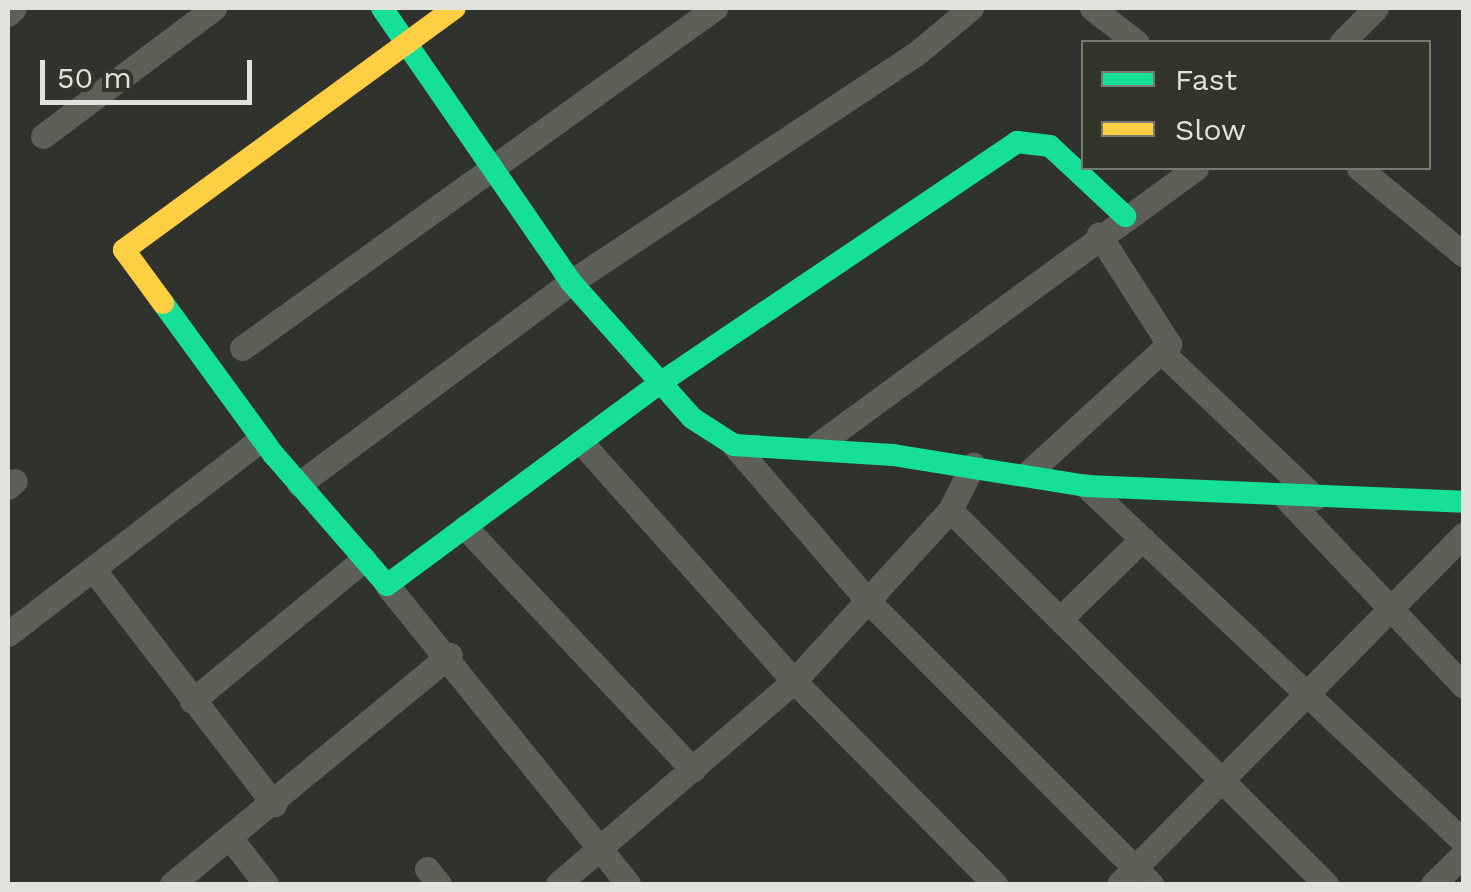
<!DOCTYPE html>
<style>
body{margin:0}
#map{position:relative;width:1471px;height:892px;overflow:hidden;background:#30322d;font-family:"Work Sans",sans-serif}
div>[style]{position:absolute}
.street>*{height:25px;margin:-12.5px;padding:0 12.5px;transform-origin:12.5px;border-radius:12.5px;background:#5c6056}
.fast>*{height:22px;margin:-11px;padding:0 11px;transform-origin:11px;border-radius:11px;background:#16e098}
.slow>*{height:22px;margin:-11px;padding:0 11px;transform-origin:11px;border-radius:11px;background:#ffcf43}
span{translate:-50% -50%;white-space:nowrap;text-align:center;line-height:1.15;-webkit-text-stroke:10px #31352a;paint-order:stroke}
.frame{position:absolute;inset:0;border:10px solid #e0e2dc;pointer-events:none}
.legend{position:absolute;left:1081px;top:40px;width:350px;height:130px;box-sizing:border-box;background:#31352a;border:2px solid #777a71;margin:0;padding:12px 18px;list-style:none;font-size:30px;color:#e0e2dc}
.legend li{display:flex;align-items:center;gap:20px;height:50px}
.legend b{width:50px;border:2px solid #777a71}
.scale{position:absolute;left:40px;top:60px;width:212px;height:45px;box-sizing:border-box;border:5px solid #e0e2dc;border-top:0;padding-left:12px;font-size:30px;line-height:35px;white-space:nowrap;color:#e0e2dc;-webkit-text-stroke:8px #31352a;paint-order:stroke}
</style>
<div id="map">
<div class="street">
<div style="left:1092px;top:8px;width:56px;rotate:37.7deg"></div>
<div style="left:8px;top:14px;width:8px;rotate:-45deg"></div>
<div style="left:1342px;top:42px;width:48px;rotate:-45deg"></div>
<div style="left:43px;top:136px;width:214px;rotate:-36.8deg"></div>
<div style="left:1359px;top:168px;width:136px;rotate:39.6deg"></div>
<div style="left:242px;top:348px;width:583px;rotate:-35.71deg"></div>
<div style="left:1165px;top:355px;width:207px;rotate:43.6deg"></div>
<div style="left:581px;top:442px;width:320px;rotate:48.3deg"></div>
<div style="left:794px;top:681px;width:286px;rotate:45.3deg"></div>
<div style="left:734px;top:445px;width:207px;rotate:49.3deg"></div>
<div style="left:869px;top:602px;width:399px;rotate:45deg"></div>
<div style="left:816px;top:446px;width:471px;rotate:-36.2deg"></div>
<div style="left:1027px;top:474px;width:193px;rotate:-42.5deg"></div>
<div style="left:1169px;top:344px;width:130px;rotate:-122.7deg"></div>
<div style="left:299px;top:484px;width:339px;rotate:-36.6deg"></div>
<div style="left:571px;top:282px;width:416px;rotate:-33.5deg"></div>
<div style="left:918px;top:52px;width:69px;rotate:-39.7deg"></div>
<div style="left:1086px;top:486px;width:519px;rotate:43.28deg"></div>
<div style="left:8px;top:487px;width:9px;rotate:-41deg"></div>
<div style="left:1285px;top:497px;width:260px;rotate:46.6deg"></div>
<div style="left:950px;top:510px;width:530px;rotate:44.85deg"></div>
<div style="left:465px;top:527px;width:333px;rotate:46.8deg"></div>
<div style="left:93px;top:569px;width:297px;rotate:52.4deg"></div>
<div style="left:387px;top:585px;width:384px;rotate:51.1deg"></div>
<div style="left:1060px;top:619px;width:115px;rotate:-44.3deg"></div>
<div style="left:8px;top:634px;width:319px;rotate:-37.6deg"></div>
<div style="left:192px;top:701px;width:223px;rotate:-39.5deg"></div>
<div style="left:231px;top:839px;width:57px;rotate:52.1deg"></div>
<div style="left:427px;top:869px;width:19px;rotate:51deg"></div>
<div style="left:172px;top:884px;width:360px;rotate:-39.5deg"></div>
<div style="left:558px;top:884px;width:311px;rotate:-40.7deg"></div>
<div style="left:794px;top:681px;width:231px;rotate:-47.6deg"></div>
<div style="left:950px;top:510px;width:51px;rotate:-62.9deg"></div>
<div style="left:1119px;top:884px;width:491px;rotate:-45.4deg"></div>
<div style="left:1433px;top:884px;width:43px;rotate:-44.1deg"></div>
</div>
<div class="fast">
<div style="left:382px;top:8px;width:333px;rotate:55.4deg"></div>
<div style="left:571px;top:282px;width:182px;rotate:48.3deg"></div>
<div style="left:692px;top:418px;width:50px;rotate:32.7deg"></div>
<div style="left:734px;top:445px;width:159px;rotate:3.6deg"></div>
<div style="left:893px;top:455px;width:195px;rotate:9.1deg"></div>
<div style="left:1086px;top:486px;width:378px;rotate:2.4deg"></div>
<div style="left:163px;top:303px;width:188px;rotate:53.9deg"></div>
<div style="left:274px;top:455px;width:172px;rotate:49deg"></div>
<div style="left:387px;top:585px;width:340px;rotate:-36.5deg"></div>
<div style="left:660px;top:383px;width:431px;rotate:-34deg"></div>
<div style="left:1017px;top:142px;width:33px;rotate:7deg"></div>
<div style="left:1050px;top:146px;width:103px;rotate:43deg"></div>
</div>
<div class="slow">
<div style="left:163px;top:303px;width:66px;rotate:-126.3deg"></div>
<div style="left:124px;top:250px;width:410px;rotate:-36.2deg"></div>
</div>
<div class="frame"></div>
<ul class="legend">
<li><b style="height:12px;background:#16e098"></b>Fast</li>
<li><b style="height:12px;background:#ffcf43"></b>Slow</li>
</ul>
<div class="scale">50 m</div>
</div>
